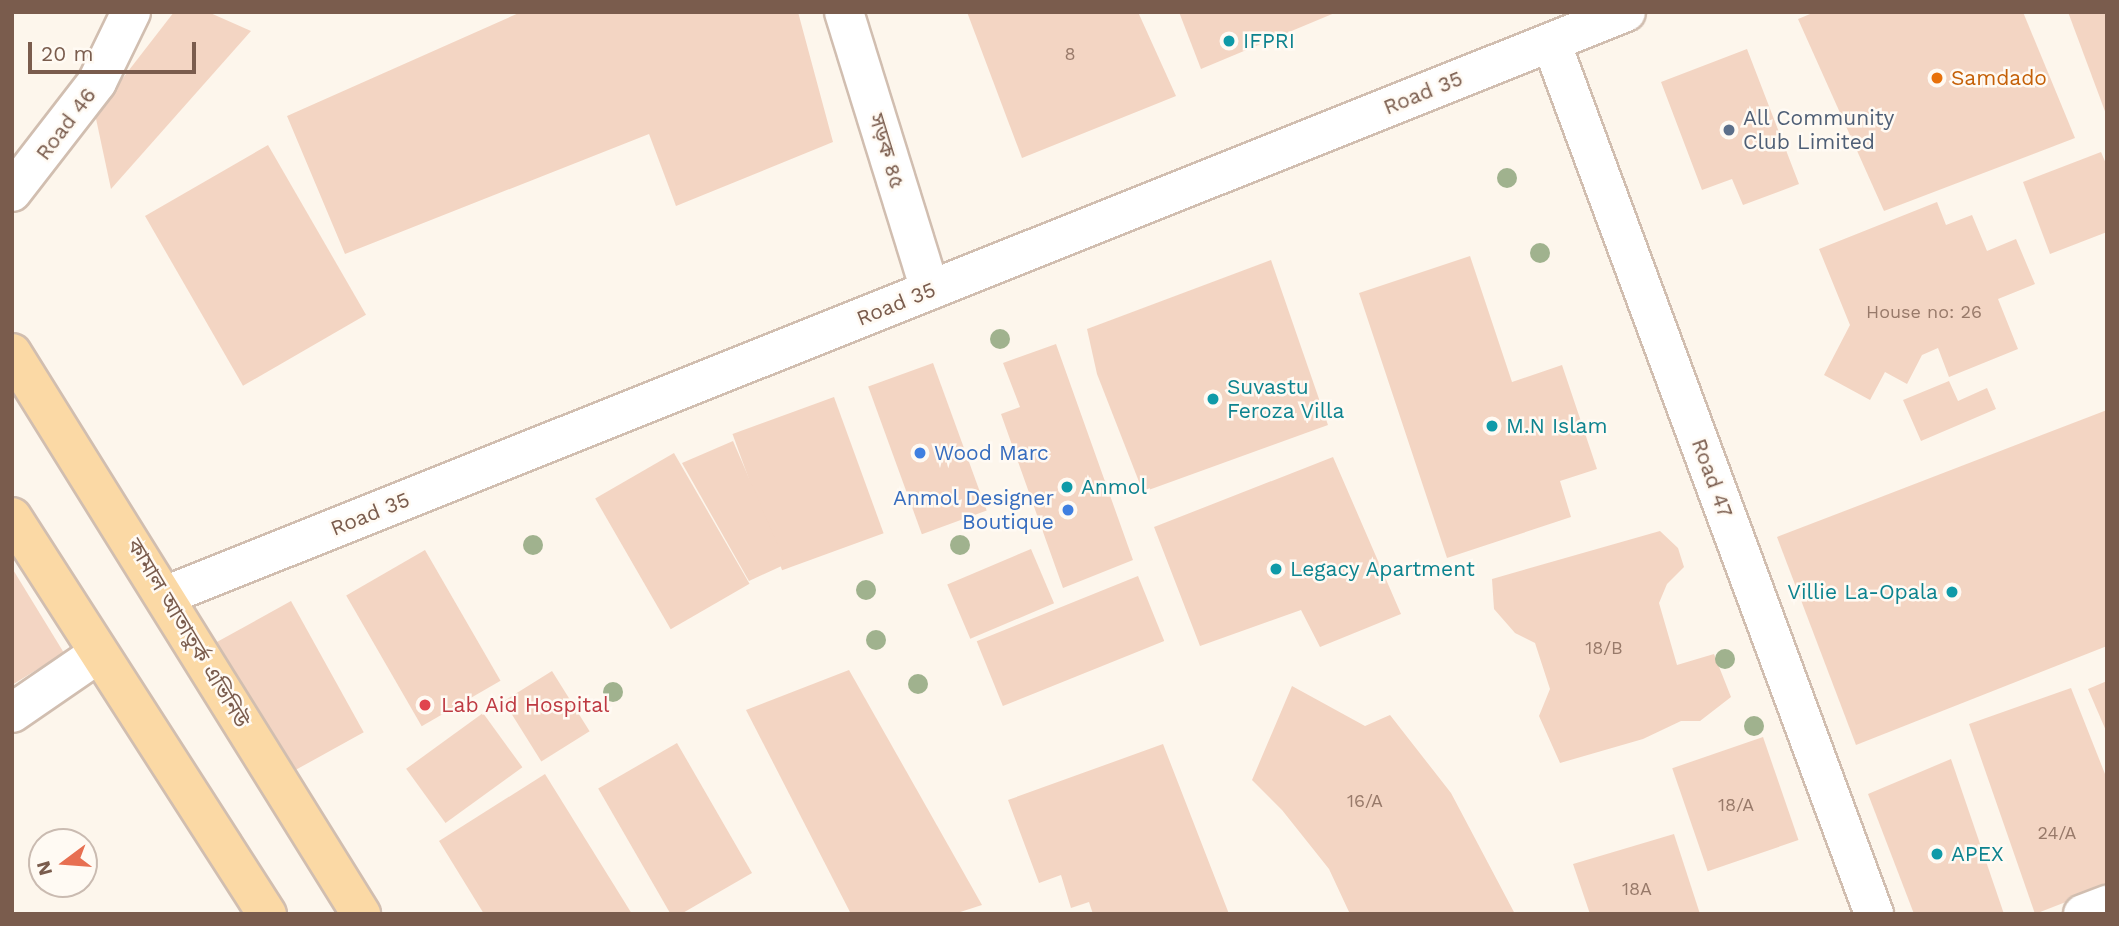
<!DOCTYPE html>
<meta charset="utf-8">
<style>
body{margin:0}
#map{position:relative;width:2119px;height:926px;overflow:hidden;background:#fdf6ec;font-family:"Work Sans","Noto Sans Bengali",sans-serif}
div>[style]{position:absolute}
.building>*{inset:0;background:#f3d5c3;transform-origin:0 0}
.roads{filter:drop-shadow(2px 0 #d1beb0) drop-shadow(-2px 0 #d1beb0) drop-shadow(0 2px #d1beb0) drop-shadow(0 -2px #d1beb0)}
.minor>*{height:38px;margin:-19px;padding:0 19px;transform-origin:19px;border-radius:19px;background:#fff}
.major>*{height:38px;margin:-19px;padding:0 19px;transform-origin:19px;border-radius:19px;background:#fbd9a5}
.trees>*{width:20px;height:20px;margin:-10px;border-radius:50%;background:#a0b28e}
.dots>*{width:19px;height:19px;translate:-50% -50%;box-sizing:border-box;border:4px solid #fffaf3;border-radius:50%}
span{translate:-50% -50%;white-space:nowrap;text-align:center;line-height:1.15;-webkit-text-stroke:5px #fffaf3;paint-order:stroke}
.number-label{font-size:18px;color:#987a6a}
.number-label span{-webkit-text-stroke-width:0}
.culture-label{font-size:21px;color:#0d838f}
.left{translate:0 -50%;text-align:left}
.right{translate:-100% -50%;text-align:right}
.food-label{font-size:21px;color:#c56008}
.street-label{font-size:21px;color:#7a5c4d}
.service-label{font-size:21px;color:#4e5e75}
.shop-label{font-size:21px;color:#366cbe}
.health-label{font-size:21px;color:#be3a42}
.frame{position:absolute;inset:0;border:14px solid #7a5c4d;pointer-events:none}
.north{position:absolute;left:28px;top:828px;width:70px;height:70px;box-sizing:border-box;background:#fffaf3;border:2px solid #cabbb1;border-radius:50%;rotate:254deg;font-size:19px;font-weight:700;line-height:28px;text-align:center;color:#7a5c4d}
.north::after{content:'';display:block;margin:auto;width:24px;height:32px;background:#e76f51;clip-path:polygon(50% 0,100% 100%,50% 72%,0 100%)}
.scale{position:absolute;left:28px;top:42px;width:168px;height:32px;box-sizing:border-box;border:4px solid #7a5c4d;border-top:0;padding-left:9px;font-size:21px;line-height:24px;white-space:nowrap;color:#7a5c4d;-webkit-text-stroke:5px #fffaf3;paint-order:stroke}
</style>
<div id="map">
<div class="building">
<div style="clip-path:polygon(174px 12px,208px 12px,251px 31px,111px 189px,95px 114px)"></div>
<div style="clip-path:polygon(521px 12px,798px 12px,833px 142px,676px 206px,649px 134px,345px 254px,287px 116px)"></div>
<div style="clip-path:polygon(967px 12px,1138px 12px,1176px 96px,1022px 158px)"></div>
<div style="clip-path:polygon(1179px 12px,1337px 12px,1201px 69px)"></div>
<div style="clip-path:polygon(1815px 12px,2023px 12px,2075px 138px,1884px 211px,1798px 19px)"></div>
<div style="clip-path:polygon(2068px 12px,2107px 12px,2107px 114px,2106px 114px)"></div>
<div style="clip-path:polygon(1747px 49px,1799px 184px,1743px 205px,1732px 179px,1702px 190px,1661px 82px)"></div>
<div style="left:268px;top:145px;width:196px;height:142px;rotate:60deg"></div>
<div style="clip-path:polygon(2101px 152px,2107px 166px,2107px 232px,2050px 254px,2023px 182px)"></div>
<div style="clip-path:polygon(1937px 202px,1946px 225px,1972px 215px,1987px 251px,2016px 239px,2035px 284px,1998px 299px,2018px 349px,1949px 377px,1938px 348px,1922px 355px,1907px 384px,1885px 372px,1870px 400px,1824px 375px,1850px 325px,1819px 249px)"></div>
<div style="clip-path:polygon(1470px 256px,1512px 382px,1562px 365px,1597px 469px,1560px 481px,1571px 517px,1447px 558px,1359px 293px)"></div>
<div style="clip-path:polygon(1271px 260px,1328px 425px,1143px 492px,1097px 374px,1087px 329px)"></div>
<div style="clip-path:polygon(1056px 344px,1133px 560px,1063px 588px,1001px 414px,1020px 407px,1003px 363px)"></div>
<div style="left:933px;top:363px;width:157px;height:69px;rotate:70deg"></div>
<div style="clip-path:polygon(1949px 381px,1958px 401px,1987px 388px,1996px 409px,1921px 441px,1903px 400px)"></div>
<div style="left:834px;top:397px;width:145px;height:108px;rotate:70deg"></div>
<div style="clip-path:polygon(2107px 410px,2107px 646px,1856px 745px,1777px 537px)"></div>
<div style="clip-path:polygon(733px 441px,786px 564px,749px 581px,682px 463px)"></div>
<div style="left:674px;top:453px;width:151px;height:91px;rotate:60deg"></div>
<div style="clip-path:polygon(1333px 457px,1401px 614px,1320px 647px,1301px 610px,1200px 646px,1154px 527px)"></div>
<div style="clip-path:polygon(1660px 531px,1678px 548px,1684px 567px,1667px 584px,1659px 603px,1677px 665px,1714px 654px,1731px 697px,1700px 721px,1681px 721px,1643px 739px,1560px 763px,1539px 716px,1550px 689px,1535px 643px,1515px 633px,1494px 609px,1492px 579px)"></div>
<div style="left:1031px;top:549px;width:59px;height:91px;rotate:67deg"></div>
<div style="left:425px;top:550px;width:151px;height:91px;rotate:60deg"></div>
<div style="clip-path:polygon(12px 568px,64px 653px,12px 685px)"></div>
<div style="left:1138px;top:576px;width:70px;height:174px;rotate:68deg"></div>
<div style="left:291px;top:601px;width:150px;height:91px;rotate:61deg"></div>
<div style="clip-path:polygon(849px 670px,982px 905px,954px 914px,851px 914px,746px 710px)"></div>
<div style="left:552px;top:671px;width:71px;height:57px;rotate:58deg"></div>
<div style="clip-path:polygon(2107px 681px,2107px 733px,2088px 689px)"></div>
<div style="clip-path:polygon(1292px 686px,1365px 726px,1390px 715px,1451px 793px,1515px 914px,1350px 914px,1329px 869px,1282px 810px,1252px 780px)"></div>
<div style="clip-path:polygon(2071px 688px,2107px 779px,2107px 886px,2035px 914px,1969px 724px)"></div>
<div style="left:483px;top:713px;width:67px;height:95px;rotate:54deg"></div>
<div style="left:1763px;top:737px;width:109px;height:96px;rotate:71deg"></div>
<div style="left:677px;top:743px;width:150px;height:91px;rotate:60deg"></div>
<div style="clip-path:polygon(1163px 744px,1229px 914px,1093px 914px,1089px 902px,1071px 908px,1061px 875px,1039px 883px,1008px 800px)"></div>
<div style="clip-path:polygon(1951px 759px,2004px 914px,1914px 914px,1868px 794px)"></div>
<div style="clip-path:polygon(545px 774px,632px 914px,484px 914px,439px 841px)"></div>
<div style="clip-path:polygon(1674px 834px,1700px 914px,1590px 914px,1573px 864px)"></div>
</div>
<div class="roads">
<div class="minor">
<div style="left:844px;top:12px;width:291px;rotate:72.8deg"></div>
<div style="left:1551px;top:42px;width:930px;rotate:69.67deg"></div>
<div style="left:12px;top:192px;width:139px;rotate:-52.3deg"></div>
<div style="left:97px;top:82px;width:78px;rotate:-64.1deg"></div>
<div style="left:167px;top:595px;width:1571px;rotate:-21.78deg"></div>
<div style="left:12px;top:713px;width:104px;rotate:-34.5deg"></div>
<div style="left:2083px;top:914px;width:26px;rotate:-21deg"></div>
</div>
<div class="major">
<div style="left:12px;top:353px;width:661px;rotate:58.11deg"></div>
<div style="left:12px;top:517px;width:472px;rotate:57.3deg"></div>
</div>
</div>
<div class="trees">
<div style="left:1507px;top:178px"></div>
<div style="left:1540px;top:253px"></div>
<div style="left:1000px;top:339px"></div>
<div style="left:533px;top:545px"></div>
<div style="left:960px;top:545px"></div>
<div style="left:866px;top:590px"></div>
<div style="left:876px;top:640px"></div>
<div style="left:1725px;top:659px"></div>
<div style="left:918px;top:684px"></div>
<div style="left:613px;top:692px"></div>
<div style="left:1754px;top:726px"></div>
</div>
<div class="dots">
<div style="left:1229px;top:41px;background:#0f9aa8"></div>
<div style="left:1937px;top:78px;background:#e8710a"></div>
<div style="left:1729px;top:130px;background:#5c6f8a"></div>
<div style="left:1213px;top:399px;background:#0f9aa8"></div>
<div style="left:1492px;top:426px;background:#0f9aa8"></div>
<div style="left:920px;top:453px;background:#3f7fe0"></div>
<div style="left:1067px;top:487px;background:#0f9aa8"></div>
<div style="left:1068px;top:510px;background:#3f7fe0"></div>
<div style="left:1276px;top:569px;background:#0f9aa8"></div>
<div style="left:1952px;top:592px;background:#0f9aa8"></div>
<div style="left:425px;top:705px;background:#e0444e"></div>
<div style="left:1937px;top:854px;background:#0f9aa8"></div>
</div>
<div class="number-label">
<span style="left:1070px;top:54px">8</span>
<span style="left:1924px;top:312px">House no: 26</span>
<span style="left:1604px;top:648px">18/B</span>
<span style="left:1365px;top:801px">16/A</span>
<span style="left:1736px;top:805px">18/A</span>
<span style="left:2057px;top:833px">24/A</span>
<span style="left:1637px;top:889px">18A</span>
</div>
<div class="culture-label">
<span class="left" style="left:1243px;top:41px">IFPRI</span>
<span class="left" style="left:1227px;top:399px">Suvastu<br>Feroza Villa</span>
<span class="left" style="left:1506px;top:426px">M.N Islam</span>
<span class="left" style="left:1081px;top:487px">Anmol</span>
<span class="left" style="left:1290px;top:569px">Legacy Apartment</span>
<span class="right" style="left:1938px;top:592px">Villie La-Opala</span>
<span class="left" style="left:1951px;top:854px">APEX</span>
</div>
<div class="food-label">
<span class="left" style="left:1951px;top:78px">Samdado</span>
</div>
<div class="street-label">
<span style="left:1423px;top:93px;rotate:-22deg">Road 35</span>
<span style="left:66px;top:124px;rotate:-53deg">Road 46</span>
<span style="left:887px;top:151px;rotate:73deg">সড়ক ৪৫</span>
<span style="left:896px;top:304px;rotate:-22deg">Road 35</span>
<span style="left:1712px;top:478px;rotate:70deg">Road 47</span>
<span style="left:370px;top:514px;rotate:-22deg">Road 35</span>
<span style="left:188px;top:633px;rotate:59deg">কামাল আতাতুর্ক এভিনিউ</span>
</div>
<div class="service-label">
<span class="left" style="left:1743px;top:130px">All Community<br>Club Limited</span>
</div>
<div class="shop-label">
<span class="left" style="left:934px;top:453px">Wood Marc</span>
<span class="right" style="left:1054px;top:510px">Anmol Designer<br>Boutique</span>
</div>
<div class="health-label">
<span class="left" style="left:441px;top:705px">Lab Aid Hospital</span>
</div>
<div class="frame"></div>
<div class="north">N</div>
<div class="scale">20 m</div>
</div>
